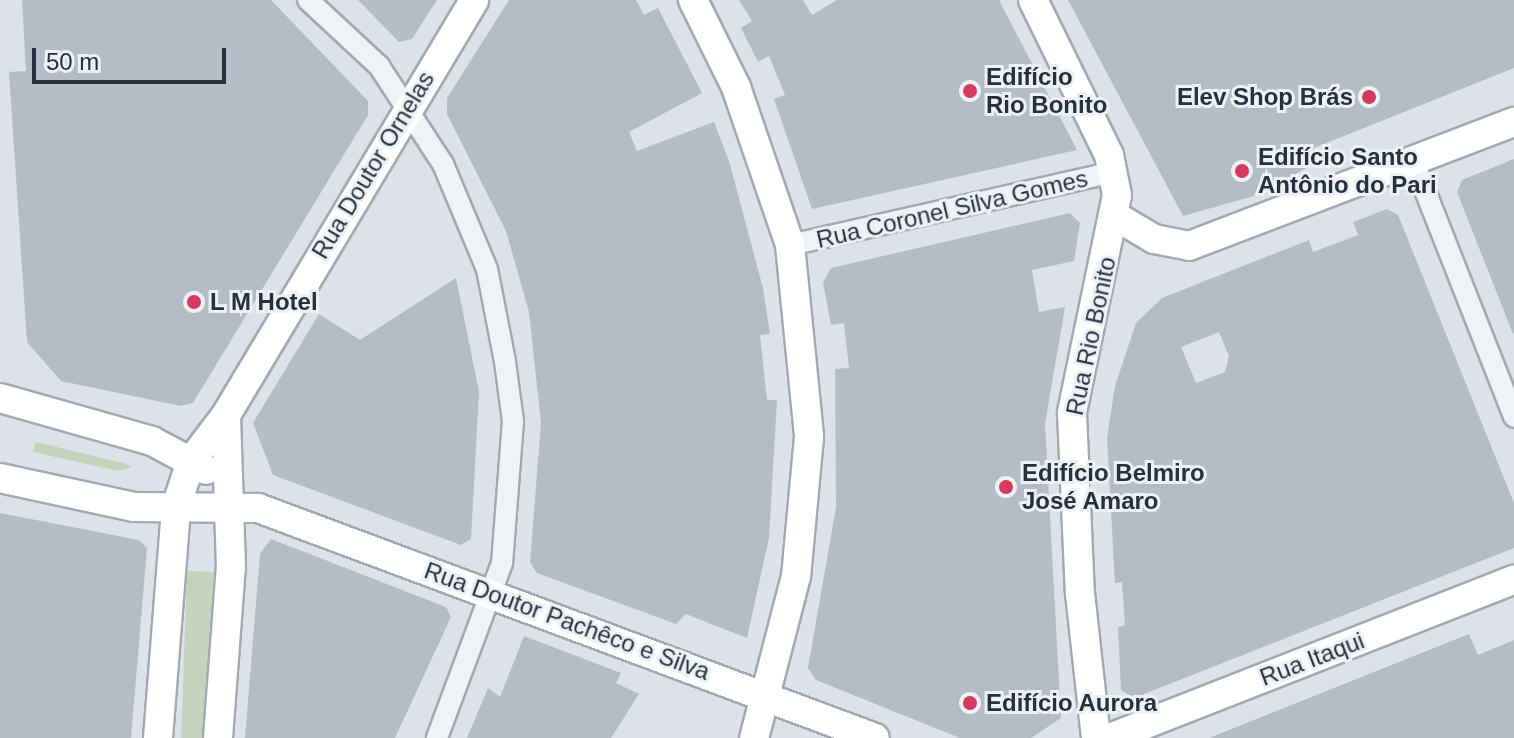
<!DOCTYPE html>
<meta charset="utf-8">
<style>
body{margin:0}
#map{position:relative;width:1514px;height:738px;overflow:hidden;background:#dde2e8;font-family:Arial,sans-serif}
div>[style]{position:absolute}
.green>*{inset:0;background:#c4d2be;transform-origin:0 0}
.building>*{inset:0;background:#b4bcc5}
.roads{filter:drop-shadow(2px 0 #a2a9b2) drop-shadow(-2px 0 #a2a9b2) drop-shadow(0 2px #a2a9b2) drop-shadow(0 -2px #a2a9b2)}
.street>*{height:20px;margin:-10px;padding:0 10px;transform-origin:10px;border-radius:10px;background:#f0f3f6}
.secondary>*{height:28px;margin:-14px;padding:0 14px;transform-origin:14px;border-radius:14px;background:#fff}
.dots>*{width:22px;height:22px;translate:-50% -50%;box-sizing:border-box;border:4px solid #edf1f6;border-radius:50%}
span{translate:-50% -50%;white-space:nowrap;text-align:center;line-height:1.15;-webkit-text-stroke:6px #edf1f6;paint-order:stroke}
.poi-label{font-size:24px;color:#26313f;font-weight:700}
.left{translate:0 -50%;text-align:left}
.right{translate:-100% -50%;text-align:right}
.street-label{font-size:24px;color:#26313f}
.scale{position:absolute;left:32px;top:48px;width:194px;height:36px;box-sizing:border-box;border:4px solid #26313f;border-top:0;padding-left:10px;font-size:24px;line-height:28px;white-space:nowrap;color:#26313f;-webkit-text-stroke:6px #edf1f6;paint-order:stroke}
</style>
<div id="map">
<div class="green">
<div style="clip-path:polygon(36px 442px,127px 464px,132px 467px,118px 471px,33px 452px)"></div>
<div style="left:187px;top:571px;width:29px;height:167px;rotate:2deg"></div>
</div>
<div class="building">
<div style="clip-path:polygon(22px 0,271px 0,368px 101px,368px 115px,193px 403px,181px 406px,61px 381px,27px 342px,9px 72px,26px 71px)"></div>
<div style="clip-path:polygon(358px 0,437px 0,412px 39px,399px 42px)"></div>
<div style="clip-path:polygon(509px 0,636px 0,644px 15px,658px 8px,702px 93px,629px 132px,637px 151px,714px 122px,729px 161px,763px 288px,770px 334px,760px 335px,767px 400px,777px 400px,769px 538px,747px 638px,686px 614px,676px 624px,537px 573px,530px 562px,541px 423px,529px 312px,506px 231px,447px 114px,447px 98px)"></div>
<div style="clip-path:polygon(739px 0,803px 0,812px 15px,837px 0,999px 0,1077px 150px,812px 209px,774px 99px,785px 95px,769px 56px,758px 62px,741px 28px,752px 21px)"></div>
<div style="clip-path:polygon(1068px 0,1514px 0,1514px 68px,1314px 148px,1320px 161px,1254px 196px,1183px 216px)"></div>
<div style="clip-path:polygon(1514px 159px,1514px 333px,1513px 334px,1457px 192px,1462px 180px)"></div>
<div style="clip-path:polygon(evenodd,1387px 209px,1398px 215px,1514px 503px,1514px 548px,1134px 698px,1121px 690px,1118px 627px,1125px 625px,1122px 582px,1115px 583px,1107px 438px,1115px 386px,1136px 323px,1162px 298px,1309px 240px,1313px 252px,1358px 235px,1353px 222px,1387px 209px,1219px 332px,1229px 356px,1225px 372px,1196px 383px,1181px 347px,1219px 332px)"></div>
<div style="clip-path:polygon(1070px 213px,1080px 223px,1074px 261px,1032px 270px,1039px 312px,1065px 307px,1045px 424px,1061px 718px,1031px 738px,960px 738px,816px 680px,808px 668px,836px 507px,835px 369px,849px 368px,844px 323px,831px 325px,823px 282px,831px 268px)"></div>
<div style="clip-path:polygon(456px 278px,479px 392px,471px 539px,461px 545px,273px 475px,253px 423px,319px 314px,360px 340px)"></div>
<div style="clip-path:polygon(0 513px,139px 540px,147px 548px,131px 738px,0 738px)"></div>
<div style="clip-path:polygon(271px 539px,446px 607px,451px 617px,395px 738px,245px 738px,260px 554px)"></div>
<div style="clip-path:polygon(1469px 634px,1478px 655px,1514px 640px,1514px 738px,1209px 738px)"></div>
<div style="clip-path:polygon(524px 636px,621px 673px,616px 683px,639px 694px,611px 738px,467px 738px,488px 688px,500px 697px)"></div>
</div>
<div class="roads">
<div class="street">
<div style="left:308px;top:0;width:97px;rotate:42.9deg"></div>
<div style="left:379px;top:66px;width:117px;rotate:56.9deg"></div>
<div style="left:443px;top:164px;width:114px;rotate:67.3deg"></div>
<div style="left:487px;top:269px;width:95px;rotate:79deg"></div>
<div style="left:505px;top:362px;width:60px;rotate:82.3deg"></div>
<div style="left:513px;top:421px;width:142px;rotate:94.4deg"></div>
<div style="left:502px;top:563px;width:187px;rotate:110.4deg"></div>
<div style="left:1413px;top:160px;width:276px;rotate:68.5deg"></div>
<div style="left:790px;top:245px;width:332px;rotate:-12.7deg"></div>
</div>
<div class="secondary">
<div style="left:693px;top:0;width:97px;rotate:63.7deg"></div>
<div style="left:736px;top:87px;width:167px;rotate:71.1deg"></div>
<div style="left:790px;top:245px;width:193px;rotate:84.3deg"></div>
<div style="left:809px;top:437px;width:140px;rotate:95.3deg"></div>
<div style="left:796px;top:576px;width:167px;rotate:104.5deg"></div>
<div style="left:1033px;top:0;width:173px;rotate:63.9deg"></div>
<div style="left:1109px;top:155px;width:41px;rotate:78.7deg"></div>
<div style="left:1117px;top:195px;width:223px;rotate:101.7deg"></div>
<div style="left:1072px;top:413px;width:180px;rotate:87.5deg"></div>
<div style="left:1080px;top:593px;width:146px;rotate:83.7deg"></div>
<div style="left:1117px;top:217px;width:43px;rotate:30.7deg"></div>
<div style="left:1154px;top:239px;width:36px;rotate:11deg"></div>
<div style="left:1189px;top:246px;width:348px;rotate:-20.9deg"></div>
<div style="left:0;top:398px;width:158px;rotate:15.8deg"></div>
<div style="left:152px;top:441px;width:61px;rotate:28.2deg"></div>
<div style="left:0;top:478px;width:137px;rotate:12.2deg"></div>
<div style="left:134px;top:507px;width:124px;rotate:0.5deg"></div>
<div style="left:258px;top:508px;width:658px;rotate:20.44deg"></div>
<div style="left:158px;top:738px;width:232px;rotate:-85.5deg"></div>
<div style="left:176px;top:507px;width:48px;rotate:-71.9deg"></div>
<div style="left:191px;top:461px;width:58px;rotate:-52.7deg"></div>
<div style="left:226px;top:415px;width:483px;rotate:-59.1deg"></div>
<div style="left:218px;top:738px;width:171px;rotate:-85.7deg"></div>
<div style="left:231px;top:567px;width:151px;rotate:-91.9deg"></div>
<div style="left:1110px;top:738px;width:434px;rotate:-21.4deg"></div>
</div>
</div>
<div class="dots">
<div style="left:970px;top:91px;background:#d53a5c"></div>
<div style="left:1369px;top:97px;background:#d53a5c"></div>
<div style="left:1242px;top:171px;background:#d53a5c"></div>
<div style="left:194px;top:302px;background:#d53a5c"></div>
<div style="left:1006px;top:487px;background:#d53a5c"></div>
<div style="left:970px;top:703px;background:#d53a5c"></div>
</div>
<div class="poi-label">
<span class="left" style="left:986px;top:91px">Edifício<br>Rio Bonito</span>
<span class="right" style="left:1353px;top:97px">Elev Shop Brás</span>
<span class="left" style="left:1258px;top:171px">Edifício Santo<br>Antônio do Pari</span>
<span class="left" style="left:210px;top:302px">L M Hotel</span>
<span class="left" style="left:1022px;top:487px">Edifício Belmiro<br>José Amaro</span>
<span class="left" style="left:986px;top:703px">Edifício Aurora</span>
</div>
<div class="street-label">
<span style="left:373px;top:165px;rotate:-59deg">Rua Doutor Ornelas</span>
<span style="left:952px;top:209px;rotate:-13deg">Rua Coronel Silva Gomes</span>
<span style="left:1091px;top:336px;rotate:-78deg">Rua Rio Bonito</span>
<span style="left:567px;top:621px;rotate:20deg">Rua Doutor Pachêco e Silva</span>
<span style="left:1312px;top:659px;rotate:-21deg">Rua Itaqui</span>
</div>
<div class="scale">50 m</div>
</div>
